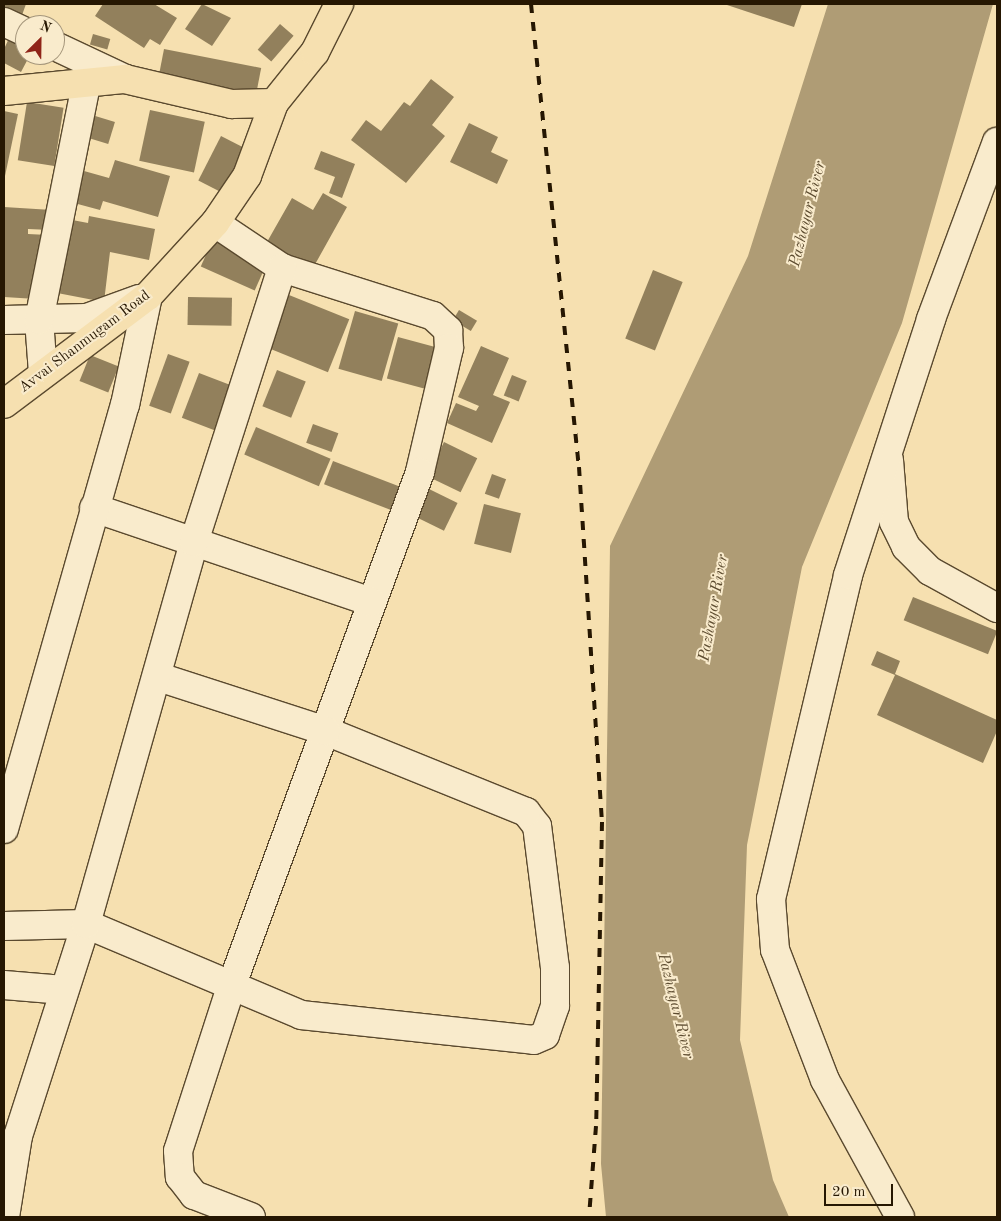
<!DOCTYPE html>
<style>
body{margin:0}
#map{position:relative;width:1001px;height:1221px;overflow:hidden;background:#f6e0b0;font-family:"Old Standard TT",serif}
div>[style]{position:absolute}
.water>*{inset:0;background:#af9c75}
.building>*{inset:0;background:#92805c;transform-origin:0 0}
.roads{filter:drop-shadow(1px 0 #5a492e) drop-shadow(-1px 0 #5a492e) drop-shadow(0 1px #5a492e) drop-shadow(0 -1px #5a492e)}
.minor>*{height:28px;margin:-14px;padding:0 14px;transform-origin:14px;border-radius:14px;background:#f9ebcc}
.major>*{height:28px;margin:-14px;padding:0 14px;transform-origin:14px;border-radius:14px;background:#f6e0b0}
.highway>*{height:28px;margin:-14px;padding:0 14px;transform-origin:14px;border-radius:14px;background:#f6e0b0}
.rail>*{height:4px;margin-top:-2px;transform-origin:0;background:repeating-linear-gradient(90deg,#261702 0 9px,transparent 0 18px)}
span{translate:-50% -50%;white-space:nowrap;text-align:center;line-height:1.15;-webkit-text-stroke:4px #f9ebcc;paint-order:stroke}
.street-label{font-size:15px;color:#261702}
.water-label{font-size:16px;color:#5d4c30;font-style:italic}
.frame{position:absolute;inset:0;border:5px solid #261702;pointer-events:none}
.north{position:absolute;left:15px;top:15px;width:50px;height:50px;box-sizing:border-box;background:#f9ebcc;border:1px solid #a5967b;border-radius:50%;rotate:23deg;font-size:14px;font-weight:700;line-height:20px;text-align:center;color:#261702}
.north::after{content:'';display:block;margin:auto;width:18px;height:22px;background:#8f2418;clip-path:polygon(50% 0,100% 100%,50% 72%,0 100%)}
.scale{position:absolute;left:824px;top:1184px;width:69px;height:22px;box-sizing:border-box;border:2px solid #261702;border-top:0;padding-left:6px;font-size:15px;line-height:18px;white-space:nowrap;color:#261702;-webkit-text-stroke:4px #f9ebcc;paint-order:stroke}
</style>
<div id="map">
<div class="water">
<div style="clip-path:polygon(828px 4px,993px 4px,902px 323px,802px 567px,747px 845px,740px 1040px,773px 1180px,789px 1217px,606px 1217px,601px 1164px,610px 546px,748px 256px)"></div>
</div>
<div class="building">
<div style="clip-path:polygon(5px 4px,26px 4px,21px 18px,4px 11px)"></div>
<div style="clip-path:polygon(103px 4px,154px 4px,177px 18px,160px 45px,150px 39px,144px 48px,95px 16px)"></div>
<div style="clip-path:polygon(202px 4px,231px 18px,212px 46px,185px 29px)"></div>
<div style="clip-path:polygon(724px 4px,802px 4px,794px 27px)"></div>
<div style="left:280px;top:24px;width:18px;height:34px;rotate:41deg"></div>
<div style="clip-path:polygon(12px 32px,25px 38px,25px 55px,30px 55px,21px 72px,4px 63px,4px 49px)"></div>
<div style="left:93px;top:34px;width:18px;height:11px;rotate:16deg"></div>
<div style="left:164px;top:49px;width:99px;height:27px;rotate:11deg"></div>
<div style="clip-path:polygon(431px 79px,454px 97px,432px 125px,445px 136px,406px 183px,351px 140px,366px 120px,381px 131px,404px 102px,410px 106px)"></div>
<div style="left:27px;top:102px;width:37px;height:59px;rotate:9deg"></div>
<div style="left:150px;top:110px;width:56px;height:52px;rotate:12deg"></div>
<div style="clip-path:polygon(4px 111px,18px 114px,5px 176px,4px 176px)"></div>
<div style="left:92px;top:115px;width:24px;height:23px;rotate:17deg"></div>
<div style="clip-path:polygon(469px 123px,498px 137px,491px 152px,508px 160px,497px 184px,450px 162px)"></div>
<div style="left:221px;top:136px;width:28px;height:50px;rotate:27deg"></div>
<div style="clip-path:polygon(321px 151px,355px 164px,342px 198px,329px 193px,335px 177px,314px 169px)"></div>
<div style="clip-path:polygon(115px 160px,170px 176px,158px 217px,103px 201px,100px 210px,74px 203px,84px 171px,109px 178px)"></div>
<div style="clip-path:polygon(323px 193px,347px 207px,313px 268px,267px 242px,292px 198px,313px 210px)"></div>
<div style="clip-path:polygon(4px 207px,52px 210px,51px 230px,28px 229px,28px 234px,48px 235px,36px 299px,4px 297px)"></div>
<div style="clip-path:polygon(89px 216px,155px 229px,149px 260px,110px 252px,104px 302px,52px 292px,67px 219px,88px 223px)"></div>
<div style="left:213px;top:239px;width:59px;height:30px;rotate:24deg"></div>
<div style="left:653px;top:270px;width:32px;height:74px;rotate:22deg"></div>
<div style="left:289px;top:295px;width:65px;height:57px;rotate:22deg"></div>
<div style="left:188px;top:297px;width:44px;height:28px;rotate:1deg"></div>
<div style="left:459px;top:310px;width:21px;height:12px;rotate:31deg"></div>
<div style="left:355px;top:311px;width:45px;height:60px;rotate:16deg"></div>
<div style="left:398px;top:337px;width:49px;height:43px;rotate:15deg"></div>
<div style="clip-path:polygon(481px 346px,509px 358px,493px 395px,510px 402px,492px 443px,447px 423px,456px 403px,476px 411px,479px 406px,458px 397px)"></div>
<div style="left:168px;top:354px;width:23px;height:55px;rotate:20deg"></div>
<div style="left:90px;top:355px;width:31px;height:28px;rotate:22deg"></div>
<div style="left:277px;top:370px;width:31px;height:39px;rotate:22deg"></div>
<div style="left:199px;top:373px;width:42px;height:48px;rotate:21deg"></div>
<div style="left:512px;top:375px;width:16px;height:22px;rotate:22deg"></div>
<div style="left:313px;top:424px;width:27px;height:20px;rotate:20deg"></div>
<div style="left:256px;top:427px;width:81px;height:30px;rotate:23deg"></div>
<div style="left:444px;top:442px;width:37px;height:38px;rotate:26deg"></div>
<div style="left:333px;top:461px;width:79px;height:25px;rotate:21deg"></div>
<div style="left:492px;top:474px;width:15px;height:21px;rotate:20deg"></div>
<div style="left:427px;top:488px;width:34px;height:31px;rotate:26deg"></div>
<div style="left:484px;top:504px;width:38px;height:41px;rotate:14deg"></div>
<div style="left:913px;top:597px;width:91px;height:25px;rotate:22deg"></div>
<div style="clip-path:polygon(877px 651px,900px 661px,895px 674px,997px 720px,997px 731px,983px 763px,877px 715px,895px 675px,871px 665px)"></div>
</div>
<div class="roads">
<div class="minor">
<div style="left:4px;top:22px;width:23px;rotate:25deg"></div>
<div style="left:55px;top:46px;width:77px;rotate:25.2deg"></div>
<div style="left:215px;top:223px;width:81px;rotate:33.9deg"></div>
<div style="left:282px;top:268px;width:158px;rotate:17.6deg"></div>
<div style="left:433px;top:316px;width:21px;rotate:43deg"></div>
<div style="left:448px;top:330px;width:18px;rotate:87deg"></div>
<div style="left:449px;top:348px;width:127px;rotate:103.2deg"></div>
<div style="left:420px;top:472px;width:549px;rotate:110.15deg"></div>
<div style="left:231px;top:987px;width:172px;rotate:107.9deg"></div>
<div style="left:178px;top:1151px;width:26px;rotate:86deg"></div>
<div style="left:180px;top:1177px;width:23px;rotate:52deg"></div>
<div style="left:194px;top:1195px;width:61px;rotate:21.1deg"></div>
<div style="left:4px;top:320px;width:83px;rotate:-1.4deg"></div>
<div style="left:87px;top:318px;width:55px;rotate:-20.1deg"></div>
<div style="left:43px;top:373px;width:53px;rotate:-94.3deg"></div>
<div style="left:39px;top:320px;width:241px;rotate:-78.7deg"></div>
<div style="left:889px;top:460px;width:62px;rotate:85.4deg"></div>
<div style="left:894px;top:522px;width:28px;rotate:64deg"></div>
<div style="left:906px;top:547px;width:34px;rotate:45deg"></div>
<div style="left:930px;top:571px;width:77px;rotate:28.9deg"></div>
<div style="left:94px;top:508px;width:293px;rotate:18.7deg"></div>
<div style="left:4px;top:829px;width:441px;rotate:-74.1deg"></div>
<div style="left:125px;top:405px;width:111px;rotate:-78.1deg"></div>
<div style="left:4px;top:926px;width:82px;rotate:-1.4deg"></div>
<div style="left:86px;top:924px;width:233px;rotate:22.9deg"></div>
<div style="left:301px;top:1015px;width:234px;rotate:6.1deg"></div>
<div style="left:534px;top:1040px;width:12px;rotate:-24deg"></div>
<div style="left:545px;top:1035px;width:31px;rotate:-71deg"></div>
<div style="left:555px;top:1006px;width:38px;rotate:-90deg"></div>
<div style="left:555px;top:968px;width:143px;rotate:-97.2deg"></div>
<div style="left:537px;top:826px;width:18px;rotate:-128deg"></div>
<div style="left:526px;top:812px;width:216px;rotate:-158deg"></div>
<div style="left:326px;top:731px;width:176px;rotate:-162.1deg"></div>
<div style="left:4px;top:985px;width:60px;rotate:4.8deg"></div>
<div style="left:5px;top:1217px;width:82px;rotate:-80.9deg"></div>
<div style="left:18px;top:1136px;width:223px;rotate:-72.2deg"></div>
<div style="left:86px;top:924px;width:397px;rotate:-74.2deg"></div>
<div style="left:194px;top:542px;width:288px;rotate:-72.2deg"></div>
<div style="left:900px;top:1217px;width:156px;rotate:-118.7deg"></div>
<div style="left:825px;top:1080px;width:139px;rotate:-111deg"></div>
<div style="left:775px;top:950px;width:51px;rotate:-94.5deg"></div>
<div style="left:771px;top:899px;width:333px;rotate:-76.6deg"></div>
<div style="left:848px;top:575px;width:269px;rotate:-72deg"></div>
<div style="left:931px;top:319px;width:189px;rotate:-69.6deg"></div>
</div>
<div class="major">
<div style="left:4px;top:404px;width:180px;rotate:-36.9deg"></div>
<div style="left:148px;top:296px;width:99px;rotate:-47.5deg"></div>
<div style="left:215px;top:223px;width:57px;rotate:-55.8deg"></div>
<div style="left:247px;top:176px;width:78px;rotate:-69.7deg"></div>
</div>
<div class="highway">
<div style="left:4px;top:91px;width:122px;rotate:-5.7deg"></div>
<div style="left:125px;top:79px;width:110px;rotate:13.2deg"></div>
<div style="left:232px;top:104px;width:42px;rotate:-1.4deg"></div>
<div style="left:274px;top:103px;width:65px;rotate:-51.2deg"></div>
<div style="left:315px;top:52px;width:54px;rotate:-63.4deg"></div>
</div>
</div>
<div class="rail">
<div style="left:531px;top:4px;width:465px;rotate:84.1deg"></div>
<div style="left:579px;top:467px;width:356px;rotate:86.3deg"></div>
<div style="left:602px;top:822px;width:304px;rotate:91.1deg"></div>
<div style="left:596px;top:1126px;width:91px;rotate:94.4deg"></div>
</div>
<div class="street-label">
<span style="left:85px;top:342px;rotate:-37deg">Avvai Shanmugam Road</span>
</div>
<div class="water-label">
<span style="left:808px;top:214px;rotate:-76deg">Pazhayar River</span>
<span style="left:714px;top:608px;rotate:-80deg">Pazhayar River</span>
<span style="left:675px;top:1006px;rotate:76deg">Pazhayar River</span>
</div>
<div class="frame"></div>
<div class="north">N</div>
<div class="scale">20 m</div>
</div>
